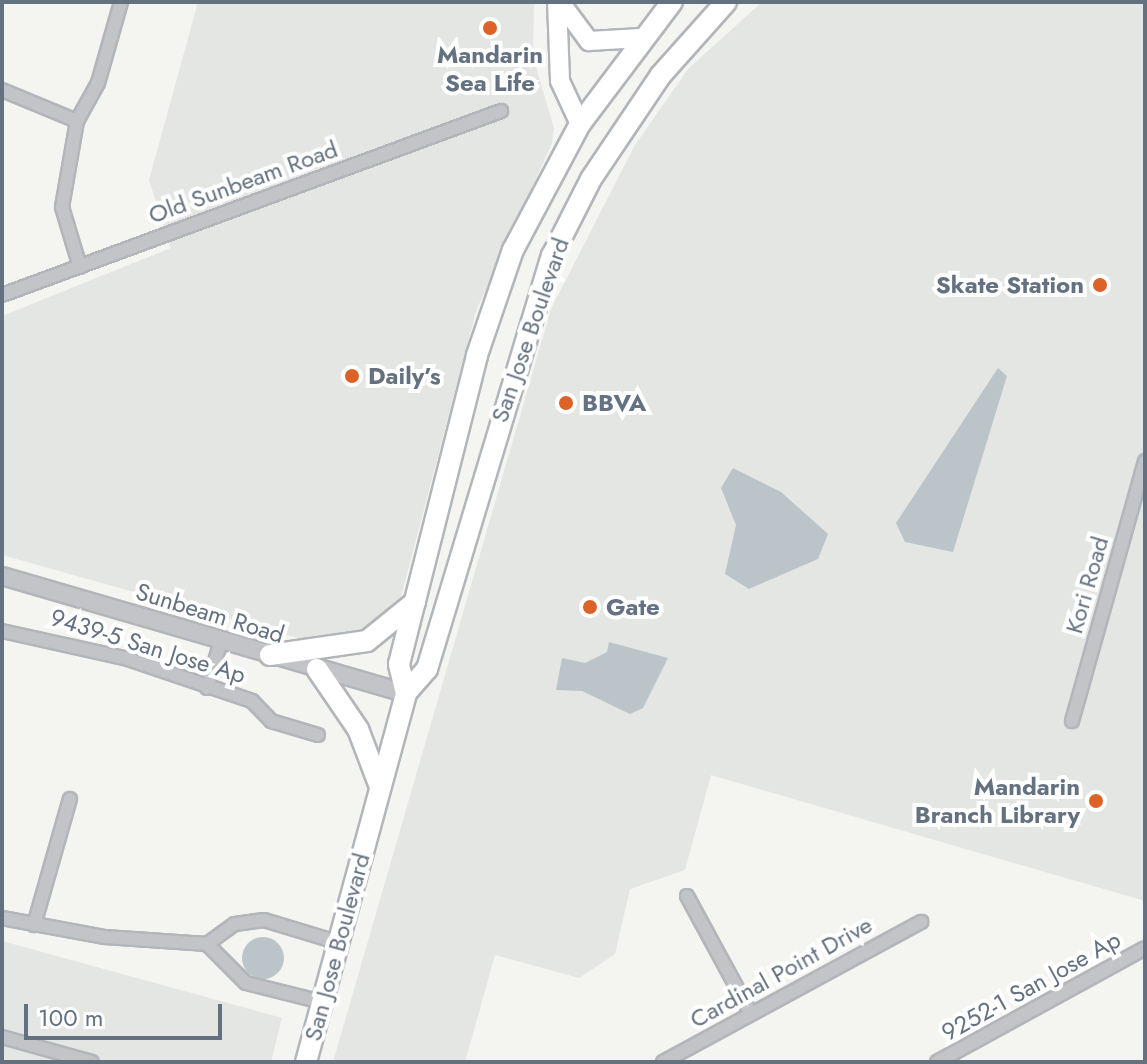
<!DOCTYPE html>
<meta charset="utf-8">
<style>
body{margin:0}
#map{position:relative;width:1147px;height:1064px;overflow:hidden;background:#f4f4f0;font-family:Jost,sans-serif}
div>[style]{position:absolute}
.built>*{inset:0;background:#e4e6e4}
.water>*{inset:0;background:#bac4c9}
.round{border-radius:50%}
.roads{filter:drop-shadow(2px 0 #b2b6ba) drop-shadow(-2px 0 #b2b6ba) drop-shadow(0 2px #b2b6ba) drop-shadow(0 -2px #b2b6ba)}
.minor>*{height:12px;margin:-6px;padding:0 6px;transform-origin:6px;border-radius:6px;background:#c2c4c8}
.tertiary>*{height:16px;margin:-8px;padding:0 8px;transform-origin:8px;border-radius:8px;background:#c2c4c8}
.secondary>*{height:18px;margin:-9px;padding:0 9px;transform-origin:9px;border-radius:9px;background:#fff}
.primary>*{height:20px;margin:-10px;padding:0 10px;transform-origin:10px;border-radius:10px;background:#fff}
.dots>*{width:22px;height:22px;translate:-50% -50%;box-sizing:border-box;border:4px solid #fff;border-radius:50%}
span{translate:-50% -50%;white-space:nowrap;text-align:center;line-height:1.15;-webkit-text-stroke:8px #fff;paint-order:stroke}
.poi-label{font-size:24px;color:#647180;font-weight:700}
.right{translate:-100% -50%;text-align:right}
.left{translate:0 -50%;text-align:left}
.street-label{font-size:24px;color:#647180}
.frame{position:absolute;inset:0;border:4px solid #647180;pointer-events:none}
.scale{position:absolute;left:24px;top:1004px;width:198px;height:36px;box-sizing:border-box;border:4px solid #647180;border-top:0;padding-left:10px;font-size:24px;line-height:28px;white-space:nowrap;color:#647180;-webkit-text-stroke:6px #fff;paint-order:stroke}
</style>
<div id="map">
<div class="built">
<div style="clip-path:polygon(198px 2px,534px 2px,533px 57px,554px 128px,552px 143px,476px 311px,401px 597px,361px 638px,316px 643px,2px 555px,2px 316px,171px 248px,149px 180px)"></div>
<div style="clip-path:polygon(762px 2px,1145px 2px,1145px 901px,711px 775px,685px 870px,630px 889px,615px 954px,579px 978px,495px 955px,465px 1062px,333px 1062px,551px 309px,635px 145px,688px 69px)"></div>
<div style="clip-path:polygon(2px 941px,282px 1018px,271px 1062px,2px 1062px)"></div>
</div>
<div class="water">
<div style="clip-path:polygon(998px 368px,1007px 376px,953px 552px,905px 542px,896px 523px)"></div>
<div style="clip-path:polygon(733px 468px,781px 492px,828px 534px,818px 559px,749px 589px,725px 574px,736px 525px,721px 488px)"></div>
<div style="clip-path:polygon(609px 642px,668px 658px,643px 708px,630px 714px,582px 691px,556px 690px,562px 658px,585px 663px,607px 652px)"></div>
<div class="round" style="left:242px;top:937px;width:42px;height:42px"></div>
</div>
<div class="roads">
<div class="minor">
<div style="left:2px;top:90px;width:81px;rotate:22.5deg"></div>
<div style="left:80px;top:267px;width:63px;rotate:-106.7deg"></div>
<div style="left:62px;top:207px;width:87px;rotate:-80.1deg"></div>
<div style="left:77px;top:121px;width:43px;rotate:-61.1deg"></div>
<div style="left:98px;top:83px;width:84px;rotate:-74.1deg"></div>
<div style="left:2px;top:295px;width:532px;rotate:-20.24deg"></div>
<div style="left:2px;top:631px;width:129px;rotate:12.5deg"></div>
<div style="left:128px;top:659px;width:131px;rotate:18.7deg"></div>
<div style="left:252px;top:701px;width:28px;rotate:46deg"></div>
<div style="left:271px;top:721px;width:49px;rotate:16.6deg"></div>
<div style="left:207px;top:688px;width:49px;rotate:-73.4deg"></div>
<div style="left:1072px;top:721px;width:270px;rotate:-74.3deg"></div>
<div style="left:687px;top:896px;width:134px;rotate:61.5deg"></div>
<div style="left:2px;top:918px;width:105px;rotate:10.5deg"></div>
<div style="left:105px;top:937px;width:102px;rotate:3.9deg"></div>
<div style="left:207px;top:944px;width:34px;rotate:-36deg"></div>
<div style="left:235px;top:924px;width:29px;rotate:-8deg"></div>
<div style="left:264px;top:920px;width:76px;rotate:16.8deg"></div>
<div style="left:34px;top:925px;width:131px;rotate:-74.1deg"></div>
<div style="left:207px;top:944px;width:55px;rotate:45deg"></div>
<div style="left:246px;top:983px;width:78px;rotate:14deg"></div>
<div style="left:2px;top:1037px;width:93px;rotate:15.5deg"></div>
<div style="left:663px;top:1062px;width:294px;rotate:-28.5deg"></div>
<div style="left:937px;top:1062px;width:237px;rotate:-28.7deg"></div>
</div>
<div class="tertiary">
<div style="left:2px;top:576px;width:421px;rotate:16.2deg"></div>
</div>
<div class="secondary">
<div style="left:557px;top:2px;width:79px;rotate:87.8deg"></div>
<div style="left:560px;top:81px;width:47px;rotate:65.1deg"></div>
<div style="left:560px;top:2px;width:49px;rotate:53.4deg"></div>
<div style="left:589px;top:41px;width:52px;rotate:-3.3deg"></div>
</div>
<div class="primary">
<div style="left:270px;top:655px;width:98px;rotate:-8.2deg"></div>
<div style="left:367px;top:641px;width:62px;rotate:-39.1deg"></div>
<div style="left:317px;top:669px;width:73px;rotate:55.7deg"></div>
<div style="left:358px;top:729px;width:62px;rotate:69.2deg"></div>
<div style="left:406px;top:693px;width:30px;rotate:-104deg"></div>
<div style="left:399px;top:664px;width:319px;rotate:-75.8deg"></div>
<div style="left:477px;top:355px;width:111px;rotate:-71.1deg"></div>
<div style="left:513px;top:250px;width:143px;rotate:-62deg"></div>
<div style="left:580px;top:124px;width:153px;rotate:-53deg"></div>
<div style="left:306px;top:1062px;width:382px;rotate:-74.8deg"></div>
<div style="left:406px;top:693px;width:32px;rotate:-49deg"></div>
<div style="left:427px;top:669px;width:432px;rotate:-73.2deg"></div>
<div style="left:552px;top:256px;width:86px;rotate:-63.1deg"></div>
<div style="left:591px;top:179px;width:125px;rotate:-56.1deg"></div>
<div style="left:661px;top:75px;width:98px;rotate:-48.3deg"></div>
</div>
</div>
<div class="dots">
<div style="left:490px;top:28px;background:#dd6228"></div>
<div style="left:1100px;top:285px;background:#dd6228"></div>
<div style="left:352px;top:376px;background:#dd6228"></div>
<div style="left:566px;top:403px;background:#dd6228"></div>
<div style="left:590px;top:607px;background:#dd6228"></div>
<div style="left:1096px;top:801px;background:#dd6228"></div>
</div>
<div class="poi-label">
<span style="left:490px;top:69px">Mandarin<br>Sea Life</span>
<span class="right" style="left:1084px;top:285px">Skate Station</span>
<span class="left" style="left:368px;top:376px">Daily’s</span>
<span class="left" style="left:582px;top:403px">BBVA</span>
<span class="left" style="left:606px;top:607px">Gate</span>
<span class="right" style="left:1080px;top:801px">Mandarin<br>Branch Library</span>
</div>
<div class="street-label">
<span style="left:243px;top:182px;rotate:-20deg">Old Sunbeam Road</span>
<span style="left:530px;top:330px;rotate:-71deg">San Jose Boulevard</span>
<span style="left:1087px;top:585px;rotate:-74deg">Kori Road</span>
<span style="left:210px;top:613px;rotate:17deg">Sunbeam Road</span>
<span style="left:148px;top:646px;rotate:17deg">9439-5 San Jose Ap</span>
<span style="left:337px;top:947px;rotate:-75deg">San Jose Boulevard</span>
<span style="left:781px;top:972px;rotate:-29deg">Cardinal Point Drive</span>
<span style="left:1031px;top:986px;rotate:-29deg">9252-1 San Jose Ap</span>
</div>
<div class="frame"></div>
<div class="scale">100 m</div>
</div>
